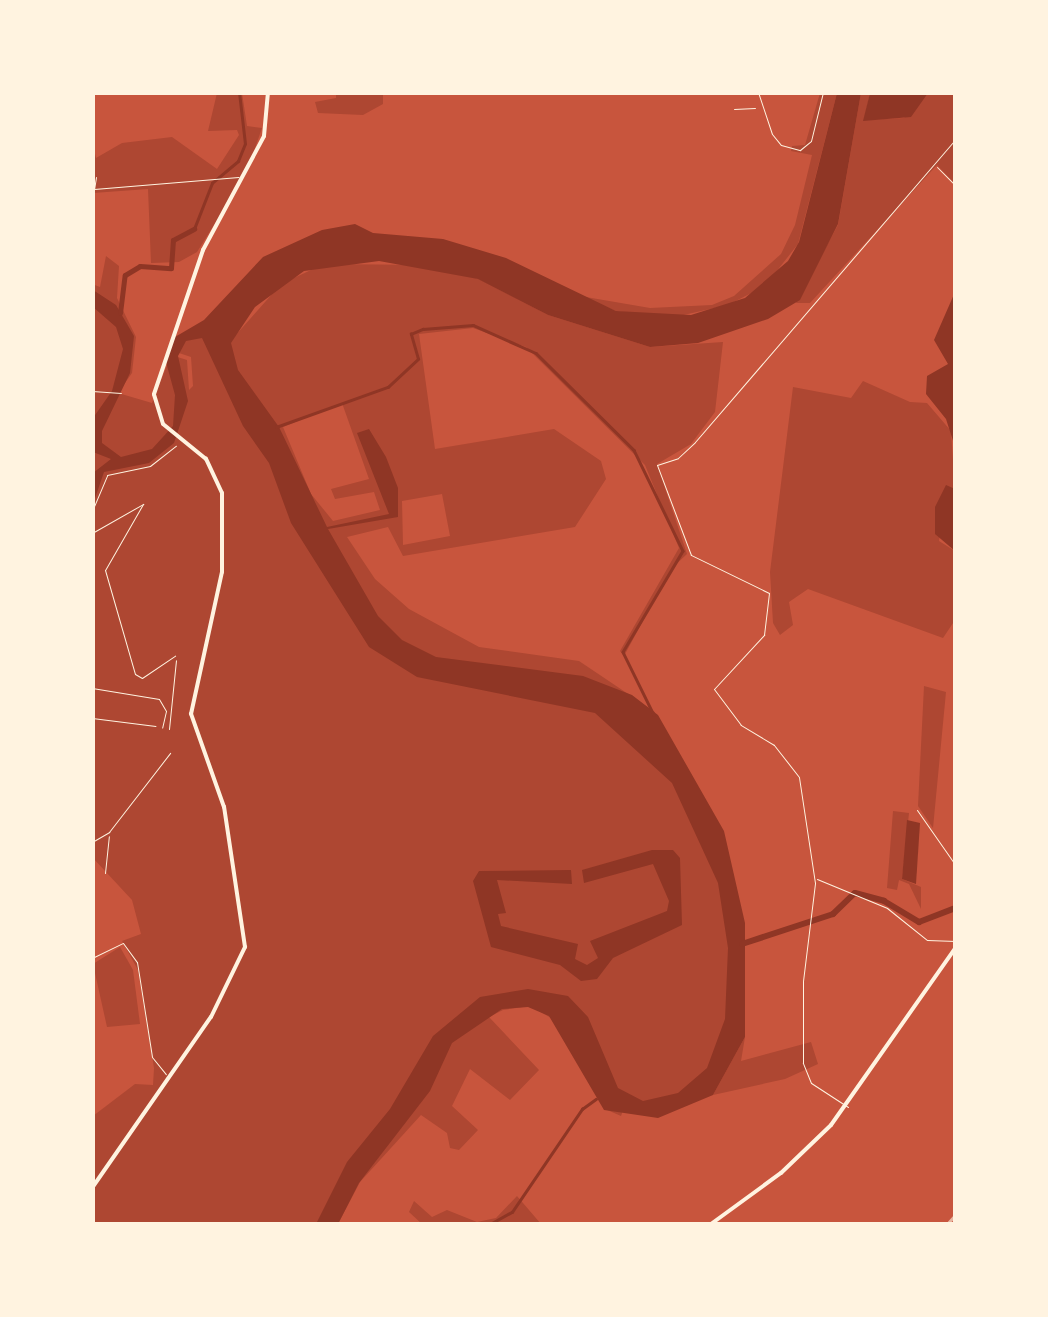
<!DOCTYPE html>
<style>
body{margin:0}
#map{position:relative;width:1048px;height:1317px;overflow:hidden;background:#c8553d;font-family:"Golos Text",sans-serif}
div>[style]{position:absolute}
.green>*{inset:0;background:#ae4732}
.water>*{inset:0;background:#8f3625}
.stream>*{height:2.5px;margin:-1.25px;padding:0 1.25px;transform-origin:1.25px;border-radius:1.25px;background:#8f3625}
.canal>*{height:5px;margin:-2.5px;padding:0 2.5px;transform-origin:2.5px;border-radius:2.5px;background:#8f3625}
.river>*{height:6px;margin:-3px;padding:0 3px;transform-origin:3px;border-radius:3px;background:#8f3625}
.path>*{height:1px;margin:-0.5px;padding:0 0.5px;transform-origin:0.5px;border-radius:0.5px;background:#fff3e0}
.service>*{height:1px;margin:-0.5px;padding:0 0.5px;transform-origin:0.5px;border-radius:0.5px;background:#fff3e0}
.minor>*{height:1px;margin:-0.5px;padding:0 0.5px;transform-origin:0.5px;border-radius:0.5px;background:#fff3e0}
.secondary>*{height:4px;margin:-2px;padding:0 2px;transform-origin:2px;border-radius:2px;background:#fff3e0}
.rail>*{height:2.5px;margin:-1.25px;padding:0 1.25px;transform-origin:1.25px;border-radius:1.25px;background:#e9b49f}
span{translate:-50% -50%;white-space:nowrap;text-align:center;line-height:1.15;-webkit-text-stroke:9px #fff3e0;paint-order:stroke}
.frame{position:absolute;inset:0;border:95px solid #fff3e0;pointer-events:none}
</style>
<div id="map">
<div class="green">
<div style="clip-path:polygon(217px 93px,242px 93px,247px 126px,262px 128px,246px 174px,197px 252px,179px 262px,151px 263px,148px 189px,93px 193px,92px 142px,96px 158px,122px 143px,172px 137px,217px 169px,239px 135px,237px 130px,208px 131px)"></div>
<div style="clip-path:polygon(336px 93px,383px 93px,383px 104px,363px 115px,318px 113px,315px 102px,336px 98px)"></div>
<div style="clip-path:polygon(820px 93px,837px 93px,798px 244px,765px 286px,728px 305px,670px 318px,616px 311px,580px 296px,650px 308px,712px 305px,734px 296px,781px 254px,795px 225px,812px 155px,791px 151px,792px 146px,805px 145px)"></div>
<div style="clip-path:polygon(861px 93px,870px 93px,864px 120px,904px 118px,928px 93px,955px 93px,955px 184px,937px 165px,810px 303px,796px 303px,838px 225px)"></div>
<div style="clip-path:polygon(evenodd,106px 256px,119px 266px,117px 298px,136px 337px,132px 373px,118px 393px,152px 403px,171px 355px,187px 360px,189px 390px,193px 386px,191px 357px,173px 351px,178px 335px,234px 337px,281px 284px,324px 264px,429px 265px,479px 279px,548px 315px,650px 347px,723px 342px,715px 412px,691px 444px,657px 464px,687px 554px,671px 569px,624px 656px,620px 651px,679px 548px,645px 465px,526px 347px,473px 328px,419px 334px,435px 449px,554px 429px,601px 461px,606px 479px,575px 527px,403px 556px,388px 527px,347px 537px,375px 579px,409px 609px,479px 647px,579px 661px,655px 712px,643px 731px,718px 854px,734px 964px,719px 1058px,672px 1102px,626px 1102px,621px 1116px,605px 1109px,551px 1018px,530px 1006px,503px 1010px,489px 1017px,539px 1070px,510px 1100px,470px 1069px,452px 1106px,478px 1130px,459px 1150px,450px 1148px,447px 1133px,421px 1115px,360px 1182px,338px 1224px,93px 1224px,93px 1116px,135px 1084px,153px 1085px,154px 1068px,138px 970px,122px 941px,141px 934px,132px 900px,93px 858px,92px 284px,100px 287px,106px 256px,342px 403px,369px 479px,331px 489px,335px 499px,374px 492px,380px 510px,333px 521px,311px 494px,283px 427px,342px 403px,106px 256px,442px 494px,450px 536px,403px 545px,402px 501px,442px 494px)"></div>
<div style="clip-path:polygon(863px 381px,910px 402px,927px 403px,951px 431px,955px 489px,947px 487px,939px 541px,955px 551px,955px 620px,943px 638px,808px 589px,789px 602px,793px 625px,780px 635px,773px 623px,770px 572px,793px 387px,851px 398px)"></div>
<div style="clip-path:polygon(924px 686px,946px 692px,933px 828px,918px 806px)"></div>
<div style="clip-path:polygon(893px 811px,909px 813px,902px 879px,921px 887px,921px 909px,909px 884px,899px 880px,897px 890px,887px 888px)"></div>
<div style="clip-path:polygon(120px 947px,133px 970px,140px 1024px,107px 1027px,93px 964px)"></div>
<div style="clip-path:polygon(745px 1037px,741px 1061px,811px 1042px,818px 1064px,785px 1079px,713px 1095px)"></div>
<div style="clip-path:polygon(517px 1196px,541px 1224px,422px 1224px,409px 1212px,414px 1201px,432px 1217px,447px 1210px,477px 1222px,496px 1218px)"></div>
</div>
<div class="water">
<div style="clip-path:polygon(837px 93px,861px 93px,838px 224px,800px 300px,768px 319px,698px 343px,650px 347px,548px 315px,478px 279px,379px 261px,304px 271px,255px 307px,231px 343px,238px 370px,279px 427px,327px 527px,389px 514px,357px 433px,369px 429px,386px 457px,398px 488px,398px 517px,328px 529px,378px 616px,402px 640px,436px 657px,583px 676px,632px 695px,658px 715px,724px 831px,745px 923px,745px 1037px,713px 1095px,658px 1118px,604px 1110px,549px 1016px,528px 1007px,502px 1009px,452px 1043px,430px 1091px,359px 1183px,338px 1224px,316px 1224px,347px 1162px,390px 1109px,433px 1036px,480px 997px,528px 989px,568px 996px,588px 1017px,618px 1088px,643px 1101px,678px 1093px,707px 1068px,725px 1019px,728px 948px,718px 883px,672px 783px,595px 713px,417px 677px,369px 647px,291px 523px,269px 463px,243px 426px,202px 338px,186px 341px,178px 356px,188px 401px,174px 443px,149px 463px,104px 472px,93px 504px,93px 473px,111px 459px,93px 452px,93px 418px,112px 391px,123px 349px,116px 327px,93px 307px,93px 290px,116px 305px,134px 336px,130px 373px,102px 431px,102px 443px,121px 457px,152px 449px,173px 426px,175px 395px,166px 362px,175px 337px,204px 320px,263px 257px,322px 230px,355px 224px,373px 233px,443px 239px,506px 258px,616px 311px,691px 315px,745px 298px,788px 261px,799px 242px)"></div>
<div style="clip-path:polygon(870px 93px,870px 92px,928px 93px,911px 117px,863px 121px)"></div>
<div style="clip-path:polygon(955px 292px,955px 447px,946px 419px,926px 394px,927px 376px,948px 364px,934px 340px)"></div>
<div style="clip-path:polygon(946px 485px,955px 489px,955px 551px,935px 534px,935px 507px)"></div>
<div style="clip-path:polygon(907px 820px,920px 823px,916px 884px,902px 879px)"></div>
<div style="clip-path:polygon(652px 850px,673px 850px,680px 858px,682px 925px,613px 958px,597px 979px,581px 981px,560px 965px,491px 947px,473px 881px,479px 871px,571px 870px,572px 884px,497px 880px,506px 913px,498px 914px,501px 926px,578px 944px,575px 959px,587px 965px,598px 958px,590px 941px,667px 911px,669px 901px,653px 864px,584px 883px,582px 870px)"></div>
</div>
<div class="stream">
<div style="left:194px;top:229px;width:49px;rotate:-68.6deg"></div>
<div style="left:212px;top:183px;width:34px;rotate:-40deg"></div>
<div style="left:238px;top:161px;width:18px;rotate:-68deg"></div>
<div style="left:245px;top:144px;width:52px;rotate:-96.6deg"></div>
<div style="left:276px;top:427px;width:119px;rotate:-19.7deg"></div>
<div style="left:388px;top:387px;width:41px;rotate:-43deg"></div>
<div style="left:418px;top:359px;width:26px;rotate:-106deg"></div>
<div style="left:411px;top:334px;width:13px;rotate:-23deg"></div>
<div style="left:423px;top:329px;width:50px;rotate:-4.6deg"></div>
<div style="left:473px;top:325px;width:69px;rotate:24deg"></div>
<div style="left:536px;top:353px;width:138px;rotate:44.7deg"></div>
<div style="left:634px;top:450px;width:112px;rotate:64.1deg"></div>
<div style="left:683px;top:551px;width:117px;rotate:120.7deg"></div>
<div style="left:623px;top:652px;width:70px;rotate:63.8deg"></div>
<div style="left:490px;top:1224px;width:25px;rotate:-29deg"></div>
<div style="left:512px;top:1212px;width:125px;rotate:-55.8deg"></div>
<div style="left:582px;top:1109px;width:17px;rotate:-36deg"></div>
</div>
<div class="canal">
<div style="left:120px;top:313px;width:38px;rotate:-83deg"></div>
<div style="left:125px;top:275px;width:17px;rotate:-31deg"></div>
<div style="left:140px;top:266px;width:31px;rotate:4deg"></div>
<div style="left:171px;top:268px;width:28px;rotate:-86deg"></div>
<div style="left:173px;top:240px;width:24px;rotate:-28deg"></div>
</div>
<div class="river">
<div style="left:742px;top:944px;width:96px;rotate:-18.2deg"></div>
<div style="left:833px;top:914px;width:30px;rotate:-44deg"></div>
<div style="left:855px;top:893px;width:30px;rotate:15deg"></div>
<div style="left:884px;top:901px;width:41px;rotate:31deg"></div>
<div style="left:919px;top:922px;width:40px;rotate:-21deg"></div>
</div>
<div class="path">
<div style="left:92px;top:391px;width:29px;rotate:4deg"></div>
<div style="left:92px;top:511px;width:39px;rotate:-67deg"></div>
<div style="left:107px;top:475px;width:44px;rotate:-11.8deg"></div>
<div style="left:150px;top:466px;width:33px;rotate:-38deg"></div>
<div style="left:92px;top:533px;width:59px;rotate:-29.6deg"></div>
<div style="left:143px;top:504px;width:76px;rotate:119.9deg"></div>
<div style="left:105px;top:570px;width:108px;rotate:73.9deg"></div>
<div style="left:135px;top:674px;width:8px;rotate:30deg"></div>
<div style="left:142px;top:678px;width:40px;rotate:-34deg"></div>
<div style="left:92px;top:688px;width:68px;rotate:9.3deg"></div>
<div style="left:159px;top:699px;width:14px;rotate:60deg"></div>
<div style="left:166px;top:711px;width:17px;rotate:103deg"></div>
<div style="left:92px;top:718px;width:64px;rotate:7.2deg"></div>
<div style="left:169px;top:729px;width:69px;rotate:-84.2deg"></div>
<div style="left:917px;top:810px;width:68px;rotate:55.1deg"></div>
<div style="left:92px;top:842px;width:20px;rotate:-30deg"></div>
<div style="left:109px;top:832px;width:100px;rotate:-52.3deg"></div>
<div style="left:105px;top:873px;width:37px;rotate:-84deg"></div>
</div>
<div class="service">
<div style="left:937px;top:167px;width:27px;rotate:45deg"></div>
</div>
<div class="minor">
<div style="left:758px;top:92px;width:44px;rotate:71.6deg"></div>
<div style="left:772px;top:134px;width:14px;rotate:51deg"></div>
<div style="left:781px;top:145px;width:20px;rotate:15deg"></div>
<div style="left:800px;top:150px;width:14px;rotate:-39deg"></div>
<div style="left:811px;top:141px;width:50px;rotate:-76.2deg"></div>
<div style="left:734px;top:109px;width:21px;rotate:-3deg"></div>
<div style="left:96px;top:177px;width:12px;rotate:99deg"></div>
<div style="left:94px;top:189px;width:145px;rotate:-4.7deg"></div>
<div style="left:817px;top:879px;width:76px;rotate:22.5deg"></div>
<div style="left:887px;top:908px;width:51px;rotate:38.7deg"></div>
<div style="left:927px;top:940px;width:29px;rotate:2deg"></div>
<div style="left:92px;top:958px;width:34px;rotate:-26deg"></div>
<div style="left:123px;top:943px;width:24px;rotate:54deg"></div>
<div style="left:137px;top:962px;width:96px;rotate:81deg"></div>
<div style="left:152px;top:1057px;width:22px;rotate:51deg"></div>
<div style="left:848px;top:1107px;width:44px;rotate:-147deg"></div>
<div style="left:811px;top:1083px;width:22px;rotate:-112deg"></div>
<div style="left:803px;top:1063px;width:82px;rotate:-90deg"></div>
<div style="left:803px;top:981px;width:99px;rotate:-83deg"></div>
<div style="left:815px;top:883px;width:107px;rotate:-98.6deg"></div>
<div style="left:799px;top:777px;width:41px;rotate:-128deg"></div>
<div style="left:774px;top:745px;width:39px;rotate:-149deg"></div>
<div style="left:741px;top:725px;width:45px;rotate:-126.9deg"></div>
<div style="left:714px;top:689px;width:74px;rotate:-47.2deg"></div>
<div style="left:764px;top:635px;width:42px;rotate:-83.2deg"></div>
<div style="left:769px;top:593px;width:87px;rotate:-154deg"></div>
<div style="left:691px;top:555px;width:96px;rotate:-110.7deg"></div>
<div style="left:657px;top:465px;width:22px;rotate:-18deg"></div>
<div style="left:678px;top:458px;width:23px;rotate:-43deg"></div>
<div style="left:695px;top:442px;width:400px;rotate:-49.3deg"></div>
</div>
<div class="secondary">
<div style="left:92px;top:1188px;width:208px;rotate:-55.2deg"></div>
<div style="left:211px;top:1017px;width:78px;rotate:-64.1deg"></div>
<div style="left:245px;top:947px;width:142px;rotate:-98.5deg"></div>
<div style="left:224px;top:807px;width:99px;rotate:-109.5deg"></div>
<div style="left:191px;top:714px;width:145px;rotate:-77.7deg"></div>
<div style="left:222px;top:572px;width:79px;rotate:-90deg"></div>
<div style="left:222px;top:493px;width:38px;rotate:-115deg"></div>
<div style="left:206px;top:459px;width:55px;rotate:-140.9deg"></div>
<div style="left:163px;top:424px;width:31px;rotate:-107deg"></div>
<div style="left:154px;top:394px;width:152px;rotate:-71.2deg"></div>
<div style="left:203px;top:250px;width:129px;rotate:-61.8deg"></div>
<div style="left:264px;top:136px;width:44px;rotate:-84.8deg"></div>
<div style="left:711px;top:1224px;width:87px;rotate:-36.1deg"></div>
<div style="left:781px;top:1173px;width:69px;rotate:-43.8deg"></div>
<div style="left:831px;top:1125px;width:218px;rotate:-54.9deg"></div>
</div>
<div class="rail">
<div style="left:947px;top:1224px;width:13px;rotate:-48deg"></div>
</div>
<div class="frame"></div>
</div>
